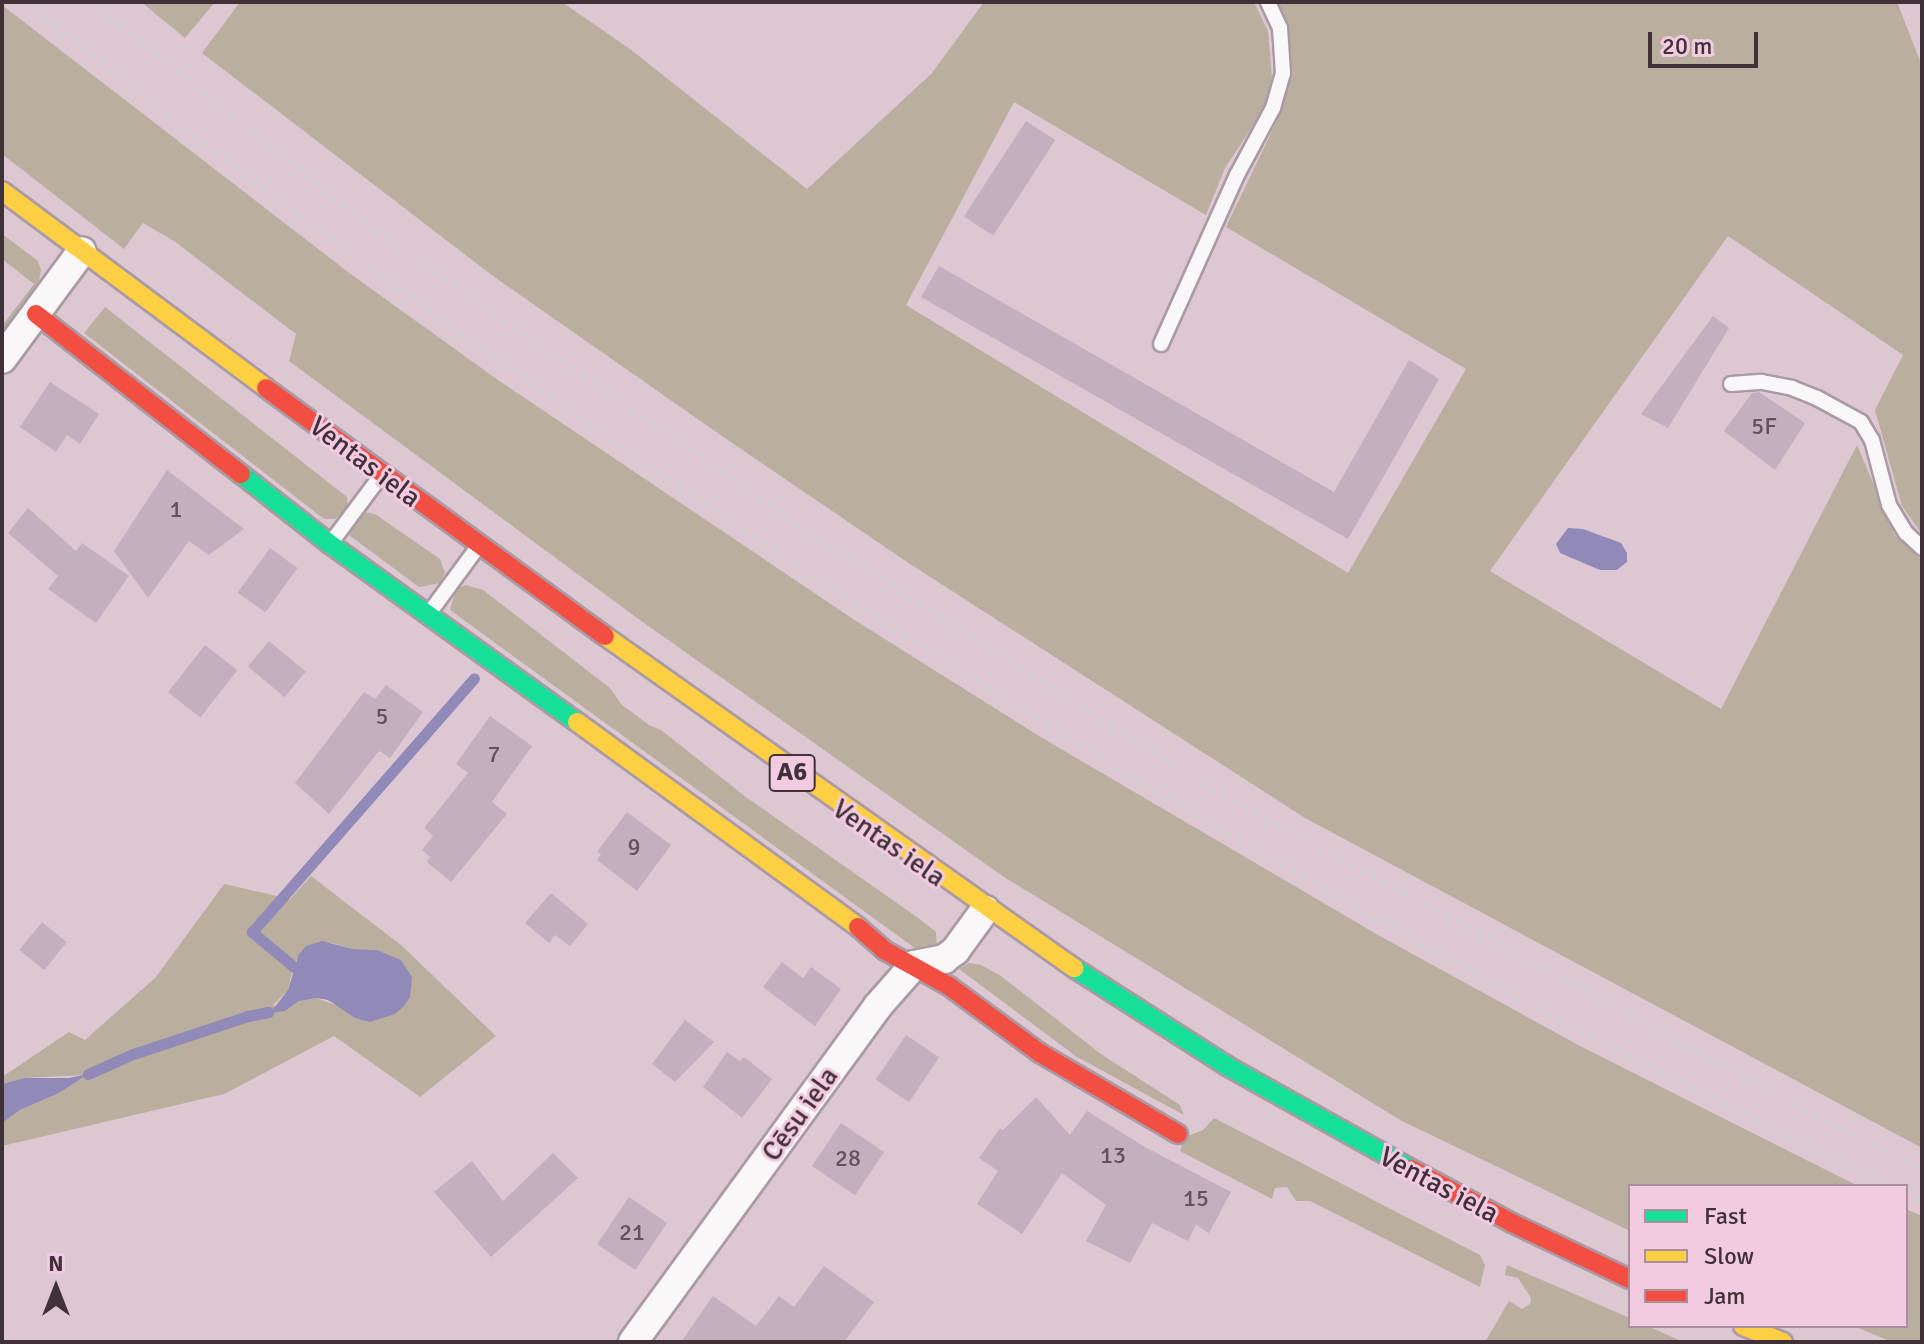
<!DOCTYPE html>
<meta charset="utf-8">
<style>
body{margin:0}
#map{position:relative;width:1924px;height:1344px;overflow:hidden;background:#dcc7d3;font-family:Signika,sans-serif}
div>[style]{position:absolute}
.green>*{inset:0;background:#baaf9e}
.water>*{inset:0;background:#918ab9}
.stream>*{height:11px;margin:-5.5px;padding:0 5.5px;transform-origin:5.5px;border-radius:5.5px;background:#918ab9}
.building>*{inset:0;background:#c3b0bf;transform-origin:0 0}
.roads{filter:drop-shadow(2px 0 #aa9aa4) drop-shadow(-2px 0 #aa9aa4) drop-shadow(0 2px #aa9aa4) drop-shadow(0 -2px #aa9aa4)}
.lane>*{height:14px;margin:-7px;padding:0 7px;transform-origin:7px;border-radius:7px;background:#faf7f8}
.street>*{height:28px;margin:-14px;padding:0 14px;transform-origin:14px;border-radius:14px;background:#faf7f8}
.fast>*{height:18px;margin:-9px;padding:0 9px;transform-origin:9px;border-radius:9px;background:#16e098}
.slow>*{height:18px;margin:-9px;padding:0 9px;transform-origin:9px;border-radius:9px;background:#ffcf43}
.jam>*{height:18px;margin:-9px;padding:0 9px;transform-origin:9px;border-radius:9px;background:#f24e42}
.rail>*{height:6px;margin-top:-3px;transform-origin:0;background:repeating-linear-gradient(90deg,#d2ccd0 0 4px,transparent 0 12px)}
span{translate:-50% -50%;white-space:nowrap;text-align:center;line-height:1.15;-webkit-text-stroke:6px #f2cbe1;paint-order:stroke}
.number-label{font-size:24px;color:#62525b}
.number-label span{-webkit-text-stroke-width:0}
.shield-label span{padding:2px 6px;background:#f2cbe1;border:2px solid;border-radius:6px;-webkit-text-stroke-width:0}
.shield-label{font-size:26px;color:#403139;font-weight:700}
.street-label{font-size:28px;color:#403139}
.frame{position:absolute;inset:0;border:4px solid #403139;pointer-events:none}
.legend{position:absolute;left:1628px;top:1184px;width:280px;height:144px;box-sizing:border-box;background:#f2cbe1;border:2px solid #ab8d9e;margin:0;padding:10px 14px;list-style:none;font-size:24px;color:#403139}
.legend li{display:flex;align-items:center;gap:16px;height:40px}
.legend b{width:40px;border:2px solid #ab8d9e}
.north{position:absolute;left:16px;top:1248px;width:80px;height:80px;-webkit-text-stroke:6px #f2cbe1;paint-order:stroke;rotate:0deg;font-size:22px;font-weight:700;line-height:32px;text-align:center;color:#403139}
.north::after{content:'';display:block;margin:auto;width:28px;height:36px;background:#403139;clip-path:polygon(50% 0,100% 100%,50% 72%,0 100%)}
.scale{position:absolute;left:1648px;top:32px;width:110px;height:36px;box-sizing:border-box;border:4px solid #403139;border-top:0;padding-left:10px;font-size:24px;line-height:28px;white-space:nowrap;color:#403139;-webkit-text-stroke:6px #f2cbe1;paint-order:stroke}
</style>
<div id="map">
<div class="green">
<div style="clip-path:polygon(141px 2px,215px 2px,185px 38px)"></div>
<div style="clip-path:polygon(240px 2px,562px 2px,630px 49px,807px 189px,932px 73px,984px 2px,1254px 2px,1268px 31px,1272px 78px,1263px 110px,1225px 168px,1206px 215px,1014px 102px,906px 305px,1348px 573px,1466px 369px,1226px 227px,1275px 125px,1287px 88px,1289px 39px,1278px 2px,1897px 2px,1922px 66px,1922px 534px,1902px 506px,1875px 410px,1903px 355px,1728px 236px,1490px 571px,1721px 709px,1857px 445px,1895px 536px,1922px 560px,1922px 1148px,1305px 818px,907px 562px,719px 434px,493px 276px,202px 53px)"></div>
<div style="clip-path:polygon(2px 5px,352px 275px,498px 380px,853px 619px,1039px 736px,1378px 935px,1580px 1046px,1858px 1186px,1630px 1186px,1630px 1231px,1400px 1120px,1004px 877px,637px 618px,289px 361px,296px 334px,174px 241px,143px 223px,124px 249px,2px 154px)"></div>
<div style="clip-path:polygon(2px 234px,37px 260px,41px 269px,38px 288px,2px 338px,2px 326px,34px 284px,2px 259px)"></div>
<div style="clip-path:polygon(105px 307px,347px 497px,348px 508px,335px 519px,324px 519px,84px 333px)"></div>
<div style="clip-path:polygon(363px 512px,375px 514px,440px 559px,445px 573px,440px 583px,419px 587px,349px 535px)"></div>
<div style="clip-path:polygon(466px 585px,483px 590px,610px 688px,621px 704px,649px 725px,661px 730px,746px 797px,921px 920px,936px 932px,937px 951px,923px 954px,450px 610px,456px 589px)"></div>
<div style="clip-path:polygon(evenodd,311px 876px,401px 945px,496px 1036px,420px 1097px,334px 1036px,224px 1094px,2px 1146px,2px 1123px,20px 1110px,59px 1093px,84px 1075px,24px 1078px,2px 1084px,2px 1077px,69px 1032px,85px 1040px,156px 977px,224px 884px,290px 899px,311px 876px,332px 943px,353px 949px,377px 950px,347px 1010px,317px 998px,299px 1001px,285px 1011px,273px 1005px,288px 990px,294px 962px,332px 943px)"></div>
<div style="clip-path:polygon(969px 963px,981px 965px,1001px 976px,1101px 1054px,1180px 1105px,1184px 1115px,1077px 1057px,959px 969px)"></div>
<div style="clip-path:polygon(1214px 1118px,1480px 1255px,1485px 1265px,1480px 1287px,1310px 1201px,1296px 1201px,1287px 1187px,1275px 1188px,1272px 1199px,1180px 1151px,1185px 1137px,1203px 1130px)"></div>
<div style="clip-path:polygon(1906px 1209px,1922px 1216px,1922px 1342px,1892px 1342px,1854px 1326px,1906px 1326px)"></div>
<div style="clip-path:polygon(1507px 1265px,1630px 1318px,1630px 1326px,1648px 1326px,1681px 1341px,1485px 1342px,1509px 1301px,1522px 1309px,1530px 1304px,1531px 1298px,1518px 1278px,1505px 1275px)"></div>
</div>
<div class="water">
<div style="clip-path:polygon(1568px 528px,1583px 529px,1621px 543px,1627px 553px,1627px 562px,1617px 570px,1600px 570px,1560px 553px,1556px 544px)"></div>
<div style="clip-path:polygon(322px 941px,353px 949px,377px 950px,401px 960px,412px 977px,410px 997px,404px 1006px,395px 1014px,370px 1022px,355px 1018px,328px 1000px,317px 998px,299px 1001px,285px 1011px,270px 1013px,288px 990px,299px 954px,306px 946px)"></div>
<div style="clip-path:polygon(88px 1074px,59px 1093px,20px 1110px,2px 1123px,2px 1084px,24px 1078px,69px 1078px)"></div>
</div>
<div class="stream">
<div style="left:294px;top:967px;width:55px;rotate:-140.2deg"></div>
<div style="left:252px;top:932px;width:337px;rotate:-48.8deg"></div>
<div style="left:88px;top:1074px;width:49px;rotate:-24deg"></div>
<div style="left:133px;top:1054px;width:121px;rotate:-18.3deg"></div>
<div style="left:248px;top:1016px;width:21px;rotate:-11deg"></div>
</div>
<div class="building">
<div style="left:1026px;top:121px;width:35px;height:114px;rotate:33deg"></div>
<div style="clip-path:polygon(939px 266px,1334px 492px,1409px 360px,1439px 379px,1348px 539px,921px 297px)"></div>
<div style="clip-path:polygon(1713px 316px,1729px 328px,1668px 428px,1641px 414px)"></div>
<div style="clip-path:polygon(50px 382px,99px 414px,80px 444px,67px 435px,56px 452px,20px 427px)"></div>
<div style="clip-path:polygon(1759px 392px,1805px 423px,1775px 470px,1724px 431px,1752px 393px)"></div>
<div style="clip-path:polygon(167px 470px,244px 529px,209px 555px,189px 541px,148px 598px,114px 551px)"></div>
<div style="clip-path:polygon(28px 508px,76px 551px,82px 543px,129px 576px,96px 623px,48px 589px,58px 576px,8px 533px)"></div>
<div style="left:270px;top:548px;width:34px;height:55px;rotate:36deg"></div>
<div style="left:269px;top:641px;width:48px;height:33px;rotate:40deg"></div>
<div style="left:205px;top:645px;width:41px;height:60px;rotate:38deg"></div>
<div style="clip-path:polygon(386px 685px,423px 712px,390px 758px,379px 751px,329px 814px,295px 783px,364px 692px,375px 699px)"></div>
<div style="clip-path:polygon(490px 716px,532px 746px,492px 802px,507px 814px,451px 882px,427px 862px,430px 857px,422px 850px,433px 836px,424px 828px,468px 773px,456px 764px)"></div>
<div style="clip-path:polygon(627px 812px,671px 845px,637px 891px,597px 860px,601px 854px,597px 852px)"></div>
<div style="clip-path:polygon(551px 893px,588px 924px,570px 946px,555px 935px,549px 943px,525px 923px)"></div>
<div style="left:42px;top:922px;width:32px;height:36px;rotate:39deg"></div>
<div style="clip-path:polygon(782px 962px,803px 978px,811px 967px,841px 989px,815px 1026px,763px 987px)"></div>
<div style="clip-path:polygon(685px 1020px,714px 1042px,675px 1082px,652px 1064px)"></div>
<div style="left:906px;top:1035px;width:40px;height:54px;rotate:34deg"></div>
<div style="clip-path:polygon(727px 1052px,740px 1061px,744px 1057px,772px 1079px,742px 1118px,703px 1087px)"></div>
<div style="clip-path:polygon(1036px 1097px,1070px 1135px,1087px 1111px,1145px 1147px,1231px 1192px,1209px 1233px,1196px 1225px,1188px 1241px,1152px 1223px,1130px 1263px,1086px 1241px,1106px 1205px,1062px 1173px,1022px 1234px,977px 1204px,998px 1171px,979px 1158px,1000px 1128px,1003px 1130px)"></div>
<div style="left:841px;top:1123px;width:52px;height:52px;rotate:34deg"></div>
<div style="clip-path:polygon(553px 1153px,578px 1178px,491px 1257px,434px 1192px,472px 1161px,503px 1201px)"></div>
<div style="left:629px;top:1197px;width:46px;height:57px;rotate:34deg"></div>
<div style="clip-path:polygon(824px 1266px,874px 1302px,844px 1342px,681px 1342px,713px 1296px,756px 1326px,779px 1296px,794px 1307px)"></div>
</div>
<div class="roads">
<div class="lane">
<div style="left:1161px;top:344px;width:185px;rotate:-65.8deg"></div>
<div style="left:1237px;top:175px;width:76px;rotate:-61.8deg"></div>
<div style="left:1273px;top:108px;width:36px;rotate:-74deg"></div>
<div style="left:1283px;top:73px;width:45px;rotate:-93.8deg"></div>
<div style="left:1280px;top:28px;width:29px;rotate:-115deg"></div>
<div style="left:1731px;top:384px;width:31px;rotate:-4deg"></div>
<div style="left:1762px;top:382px;width:31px;rotate:11deg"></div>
<div style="left:1792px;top:388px;width:27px;rotate:22deg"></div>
<div style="left:1817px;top:398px;width:50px;rotate:28.6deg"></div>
<div style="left:1861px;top:422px;width:21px;rotate:59deg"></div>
<div style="left:1872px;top:440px;width:67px;rotate:75.3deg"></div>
<div style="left:1889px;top:505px;width:33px;rotate:59deg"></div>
<div style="left:1906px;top:533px;width:22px;rotate:43deg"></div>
<div style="left:330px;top:544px;width:84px;rotate:-53.3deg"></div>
<div style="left:430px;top:612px;width:79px;rotate:-53.7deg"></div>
</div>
<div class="street">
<div style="left:2px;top:359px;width:134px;rotate:-53.5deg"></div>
<div style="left:633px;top:1342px;width:414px;rotate:-53.9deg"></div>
<div style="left:877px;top:1007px;width:56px;rotate:-48.6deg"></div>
<div style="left:914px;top:965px;width:31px;rotate:-11deg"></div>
<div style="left:944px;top:959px;width:14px;rotate:-36deg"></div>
<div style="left:955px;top:951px;width:51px;rotate:-53.8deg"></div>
</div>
<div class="fast">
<div style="left:241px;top:474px;width:113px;rotate:38.2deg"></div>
<div style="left:330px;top:544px;width:304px;rotate:35.8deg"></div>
<div style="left:1074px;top:968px;width:182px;rotate:32.6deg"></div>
<div style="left:1227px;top:1066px;width:211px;rotate:29.2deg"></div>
</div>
<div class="slow">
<div style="left:2px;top:191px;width:329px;rotate:36.7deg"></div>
<div style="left:605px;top:636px;width:575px;rotate:35.29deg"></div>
<div style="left:577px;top:722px;width:348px;rotate:36.1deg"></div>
<div style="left:1743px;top:1326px;width:43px;rotate:21.8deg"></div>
</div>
<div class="jam">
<div style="left:36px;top:314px;width:260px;rotate:38deg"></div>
<div style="left:266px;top:388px;width:420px;rotate:36.2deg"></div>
<div style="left:858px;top:927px;width:35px;rotate:41deg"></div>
<div style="left:884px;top:950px;width:74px;rotate:29deg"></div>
<div style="left:949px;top:986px;width:113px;rotate:36.4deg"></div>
<div style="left:1040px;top:1053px;width:160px;rotate:30.4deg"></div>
<div style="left:1411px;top:1169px;width:115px;rotate:28.1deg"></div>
<div style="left:1512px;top:1223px;width:131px;rotate:25.4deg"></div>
</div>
</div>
<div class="rail">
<div style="left:26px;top:2px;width:253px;rotate:38.3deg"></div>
<div style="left:225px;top:159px;width:270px;rotate:36.6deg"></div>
<div style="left:442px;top:320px;width:307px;rotate:35deg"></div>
<div style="left:693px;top:496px;width:253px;rotate:33.4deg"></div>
<div style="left:904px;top:635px;width:285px;rotate:31.8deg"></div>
<div style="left:1146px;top:785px;width:271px;rotate:30.2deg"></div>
<div style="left:1380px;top:921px;width:259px;rotate:28.6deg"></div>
<div style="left:1607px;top:1045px;width:317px;rotate:26.4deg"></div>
<div style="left:90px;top:2px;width:365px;rotate:38.7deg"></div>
<div style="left:375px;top:230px;width:539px;rotate:34.96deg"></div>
<div style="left:817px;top:539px;width:469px;rotate:32.4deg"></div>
<div style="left:1213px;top:790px;width:715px;rotate:28.32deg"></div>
<div style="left:1842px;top:1129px;width:89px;rotate:26deg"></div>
<div style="left:1906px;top:1193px;width:18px;rotate:27deg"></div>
</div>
<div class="number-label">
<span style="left:1764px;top:427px">5F</span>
<span style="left:176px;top:510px">1</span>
<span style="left:382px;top:717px">5</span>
<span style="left:494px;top:755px">7</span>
<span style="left:634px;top:848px">9</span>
<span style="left:1113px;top:1156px">13</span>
<span style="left:848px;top:1159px">28</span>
<span style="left:1196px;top:1199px">15</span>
<span style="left:632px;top:1233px">21</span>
</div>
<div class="shield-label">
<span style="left:792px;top:773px">A6</span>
</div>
<div class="street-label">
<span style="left:365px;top:462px;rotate:37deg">Ventas iela</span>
<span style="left:889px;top:843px;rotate:35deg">Ventas iela</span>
<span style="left:800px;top:1114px;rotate:-54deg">Cēsu iela</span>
<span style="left:1439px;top:1185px;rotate:28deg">Ventas iela</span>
</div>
<div class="frame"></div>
<ul class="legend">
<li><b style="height:10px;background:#16e098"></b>Fast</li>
<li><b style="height:10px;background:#ffcf43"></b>Slow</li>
<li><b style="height:10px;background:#f24e42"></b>Jam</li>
</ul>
<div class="north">N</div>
<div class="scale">20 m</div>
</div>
